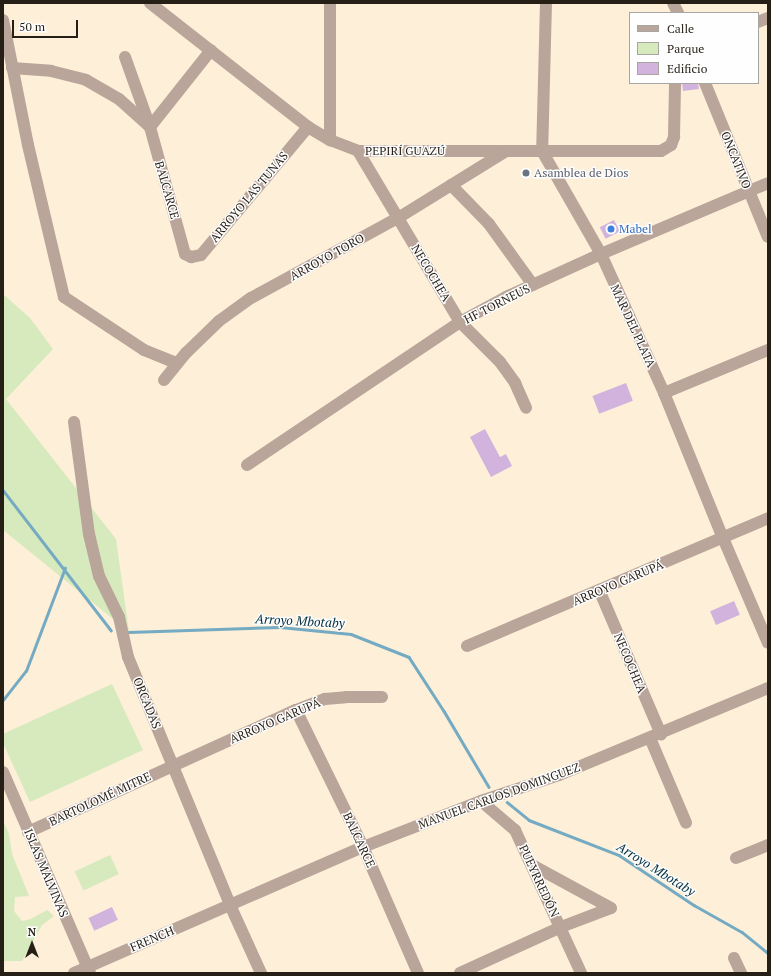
<!DOCTYPE html>
<meta charset="utf-8">
<style>
body{margin:0}
#map{position:relative;width:771px;height:976px;overflow:hidden;background:#fdefd8;font-family:"PT Serif",serif}
div>[style]{position:absolute}
.green>*{inset:0;background:#d7eabd;transform-origin:0 0}
.stream>*{height:2.5px;margin:-1.25px;padding:0 1.25px;transform-origin:1.25px;border-radius:1.25px;background:#75aac3}
.building>*{inset:0;background:#d1b3dd;transform-origin:0 0}
.minor>*{height:12px;margin:-6px;padding:0 6px;transform-origin:6px;border-radius:6px;background:#b9a599}
.dots>*{width:11px;height:11px;translate:-50% -50%;box-sizing:border-box;border:2px solid #fefefe;border-radius:50%}
span{translate:-50% -50%;white-space:nowrap;text-align:center;line-height:1.15;-webkit-text-stroke:3px #fefefe;paint-order:stroke}
.street-label{font-size:12px;color:#261f15}
.worship-label{font-size:12px;color:#5b616d}
.left{translate:0 -50%;text-align:left}
.shop-label{font-size:12px;color:#366cbe}
.water-label{font-size:13px;color:#002e40;font-style:italic}
.frame{position:absolute;inset:0;border:4px solid #261f15;pointer-events:none}
.legend{position:absolute;left:629px;top:12px;width:130px;height:72px;box-sizing:border-box;background:#fefefe;border:1px solid #a8a5a1;margin:0;padding:5px 7px;list-style:none;font-size:12px;color:#261f15}
.legend li{display:flex;align-items:center;gap:8px;height:20px}
.legend b{width:20px;border:1px solid #a8a5a1}
.north{position:absolute;left:12px;top:924px;width:40px;height:40px;-webkit-text-stroke:3px #fefefe;paint-order:stroke;rotate:0deg;font-size:11px;font-weight:700;line-height:16px;text-align:center;color:#261f15}
.north::after{content:'';display:block;margin:auto;width:14px;height:18px;background:#261f15;clip-path:polygon(50% 0,100% 100%,50% 72%,0 100%)}
.scale{position:absolute;left:12px;top:20px;width:66px;height:18px;box-sizing:border-box;border:2px solid #261f15;border-top:0;padding-left:5px;font-size:12px;line-height:14px;white-space:nowrap;color:#261f15;-webkit-text-stroke:3px #fefefe;paint-order:stroke}
</style>
<div id="map">
<div class="green">
<div style="clip-path:polygon(3px 294px,30px 318px,53px 349px,6px 399px,116px 539px,129px 632px,3px 530px)"></div>
<div style="clip-path:polygon(112px 684px,143px 750px,30px 802px,3px 743px,3px 734px)"></div>
<div style="clip-path:polygon(3px 820px,9px 834px,12px 854px,29px 896px,15px 897px,14px 911px,22px 921px,31px 919px,47px 910px,54px 916px,42px 925px,22px 961px,5px 961px,3px 963px)"></div>
<div style="left:110px;top:855px;width:21px;height:39px;rotate:65deg"></div>
</div>
<div class="stream">
<div style="left:3px;top:490px;width:177px;rotate:52.4deg"></div>
<div style="left:129px;top:632px;width:151px;rotate:-1.9deg"></div>
<div style="left:280px;top:627px;width:71px;rotate:5.6deg"></div>
<div style="left:351px;top:634px;width:62px;rotate:21.6deg"></div>
<div style="left:409px;top:657px;width:64px;rotate:57.1deg"></div>
<div style="left:444px;top:711px;width:88px;rotate:59.4deg"></div>
<div style="left:3px;top:700px;width:37px;rotate:-52deg"></div>
<div style="left:26px;top:671px;width:110px;rotate:-69.3deg"></div>
<div style="left:507px;top:802px;width:28px;rotate:39deg"></div>
<div style="left:529px;top:820px;width:97px;rotate:21.3deg"></div>
<div style="left:619px;top:855px;width:90px;rotate:33.7deg"></div>
<div style="left:694px;top:905px;width:55px;rotate:29.4deg"></div>
<div style="left:742px;top:932px;width:33px;rotate:39deg"></div>
</div>
<div class="building">
<div style="clip-path:polygon(682px 83px,698px 83px,699px 89px,683px 91px)"></div>
<div style="left:614px;top:220px;width:13px;height:16px;rotate:63deg"></div>
<div style="left:626px;top:383px;width:19px;height:36px;rotate:69deg"></div>
<div style="clip-path:polygon(485px 429px,500px 457px,506px 454px,512px 466px,491px 477px,470px 437px)"></div>
<div style="left:734px;top:601px;width:15px;height:26px;rotate:67deg"></div>
<div style="left:112px;top:907px;width:14px;height:26px;rotate:65deg"></div>
</div>
<div class="minor">
<div style="left:150px;top:3px;width:201px;rotate:38.1deg"></div>
<div style="left:308px;top:127px;width:26px;rotate:31deg"></div>
<div style="left:330px;top:140px;width:30px;rotate:21deg"></div>
<div style="left:358px;top:151px;width:303px"></div>
<div style="left:661px;top:151px;width:12px;rotate:-31deg"></div>
<div style="left:671px;top:145px;width:9px;rotate:-69deg"></div>
<div style="left:674px;top:137px;width:54px;rotate:-88.9deg"></div>
<div style="left:546px;top:3px;width:148px;rotate:91.5deg"></div>
<div style="left:542px;top:151px;width:119px;rotate:60.2deg"></div>
<div style="left:601px;top:254px;width:153px;rotate:65.6deg"></div>
<div style="left:664px;top:393px;width:157px;rotate:67.9deg"></div>
<div style="left:723px;top:538px;width:114px;rotate:66.8deg"></div>
<div style="left:673px;top:3px;width:11px;rotate:63deg"></div>
<div style="left:3px;top:20px;width:127px;rotate:78.7deg"></div>
<div style="left:28px;top:145px;width:156px;rotate:76.7deg"></div>
<div style="left:64px;top:297px;width:96px;rotate:33.5deg"></div>
<div style="left:144px;top:350px;width:35px;rotate:22deg"></div>
<div style="left:758px;top:22px;width:11px;rotate:-22deg"></div>
<div style="left:125px;top:57px;width:74px;rotate:70.3deg"></div>
<div style="left:150px;top:127px;width:132px;rotate:74.6deg"></div>
<div style="left:185px;top:254px;width:7px;rotate:27deg"></div>
<div style="left:191px;top:257px;width:10px;rotate:-11deg"></div>
<div style="left:201px;top:255px;width:167px;rotate:-50.1deg"></div>
<div style="left:12px;top:68px;width:39px;rotate:4deg"></div>
<div style="left:51px;top:71px;width:36px;rotate:14deg"></div>
<div style="left:86px;top:80px;width:38px;rotate:30deg"></div>
<div style="left:119px;top:99px;width:40px;rotate:42deg"></div>
<div style="left:705px;top:83px;width:166px;rotate:67.8deg"></div>
<div style="left:150px;top:127px;width:98px;rotate:-51.6deg"></div>
<div style="left:330px;top:140px;width:137px;rotate:-90deg"></div>
<div style="left:358px;top:151px;width:199px;rotate:59.2deg"></div>
<div style="left:460px;top:322px;width:57px;rotate:45deg"></div>
<div style="left:500px;top:362px;width:26px;rotate:54deg"></div>
<div style="left:515px;top:383px;width:27px;rotate:66deg"></div>
<div style="left:451px;top:185px;width:54px;rotate:45.7deg"></div>
<div style="left:489px;top:224px;width:75px;rotate:54.2deg"></div>
<div style="left:164px;top:380px;width:35px;rotate:-51deg"></div>
<div style="left:186px;top:353px;width:46px;rotate:-44.1deg"></div>
<div style="left:219px;top:321px;width:39px;rotate:-36deg"></div>
<div style="left:251px;top:298px;width:167px;rotate:-28.6deg"></div>
<div style="left:398px;top:218px;width:127px;rotate:-31.8deg"></div>
<div style="left:664px;top:393px;width:113px;rotate:-22.5deg"></div>
<div style="left:74px;top:422px;width:113px;rotate:82.4deg"></div>
<div style="left:89px;top:534px;width:43px;rotate:76.6deg"></div>
<div style="left:99px;top:576px;width:46px;rotate:64deg"></div>
<div style="left:119px;top:617px;width:41px;rotate:77.3deg"></div>
<div style="left:128px;top:657px;width:268px;rotate:67.6deg"></div>
<div style="left:230px;top:905px;width:75px;rotate:65.5deg"></div>
<div style="left:247px;top:465px;width:257px;rotate:-33.9deg"></div>
<div style="left:460px;top:322px;width:52px;rotate:-28.5deg"></div>
<div style="left:506px;top:297px;width:104px;rotate:-24.4deg"></div>
<div style="left:601px;top:254px;width:181px;rotate:-23deg"></div>
<div style="left:600px;top:592px;width:155px;rotate:66.8deg"></div>
<div style="left:467px;top:646px;width:327px;rotate:-23deg"></div>
<div style="left:296px;top:710px;width:153px;rotate:63.9deg"></div>
<div style="left:363px;top:847px;width:137px;rotate:66.4deg"></div>
<div style="left:650px;top:738px;width:92px;rotate:67deg"></div>
<div style="left:3px;top:772px;width:219px;rotate:66.6deg"></div>
<div style="left:481px;top:801px;width:45px;rotate:40.5deg"></div>
<div style="left:515px;top:830px;width:157px;rotate:65.2deg"></div>
<div style="left:28px;top:832px;width:294px;rotate:-24.5deg"></div>
<div style="left:296px;top:710px;width:31px;rotate:-21deg"></div>
<div style="left:325px;top:699px;width:21px;rotate:-5deg"></div>
<div style="left:346px;top:697px;width:36px"></div>
<div style="left:736px;top:858px;width:35px;rotate:-22deg"></div>
<div style="left:532px;top:865px;width:90px;rotate:28.6deg"></div>
<div style="left:734px;top:958px;width:17px;rotate:65deg"></div>
<div style="left:74px;top:973px;width:315px;rotate:-23.6deg"></div>
<div style="left:363px;top:847px;width:127px;rotate:-21.3deg"></div>
<div style="left:481px;top:801px;width:82px;rotate:-18.4deg"></div>
<div style="left:559px;top:775px;width:226px;rotate:-22.6deg"></div>
<div style="left:460px;top:973px;width:111px;rotate:-24.5deg"></div>
<div style="left:561px;top:927px;width:53px;rotate:-20.8deg"></div>
</div>
<div class="dots">
<div style="left:526px;top:173px;background:#6b7280"></div>
<div style="left:611px;top:229px;background:#3f7fe0"></div>
</div>
<div class="street-label">
<span style="left:405px;top:151px">PEPIRÍ GUAZÚ</span>
<span style="left:736px;top:160px;rotate:68deg">ONCATIVO</span>
<span style="left:167px;top:190px;rotate:74deg">BALCARCE</span>
<span style="left:249px;top:197px;rotate:-50deg">ARROYO LAS TUNAS</span>
<span style="left:327px;top:257px;rotate:-29deg">ARROYO TORO</span>
<span style="left:431px;top:273px;rotate:59deg">NECOCHEA</span>
<span style="left:497px;top:304px;rotate:-27deg">HF TORNEUS</span>
<span style="left:633px;top:326px;rotate:65deg">MAR DEL PLATA</span>
<span style="left:618px;top:583px;rotate:-23deg">ARROYO GARUPÁ</span>
<span style="left:630px;top:663px;rotate:67deg">NECOCHEA</span>
<span style="left:147px;top:703px;rotate:68deg">ORCADAS</span>
<span style="left:275px;top:721px;rotate:-23deg">ARROYO GARUPÁ</span>
<span style="left:499px;top:796px;rotate:-20deg">MANUEL CARLOS DOMINGUEZ</span>
<span style="left:100px;top:799px;rotate:-25deg">BARTOLOMÉ MITRE</span>
<span style="left:359px;top:840px;rotate:65deg">BALCARCE</span>
<span style="left:46px;top:873px;rotate:67deg">ISLAS MALVINAS</span>
<span style="left:539px;top:881px;rotate:65deg">PUEYRREDÓN</span>
<span style="left:152px;top:939px;rotate:-23deg">FRENCH</span>
</div>
<div class="worship-label">
<span class="left" style="left:534px;top:173px">Asamblea de Dios</span>
</div>
<div class="shop-label">
<span class="left" style="left:619px;top:229px">Mabel</span>
</div>
<div class="water-label">
<span style="left:300px;top:621px;rotate:3deg">Arroyo Mbotaby</span>
<span style="left:656px;top:869px;rotate:32deg">Arroyo Mbotaby</span>
</div>
<div class="frame"></div>
<ul class="legend">
<li><b style="height:5px;background:#b9a599"></b>Calle</li>
<li><b style="height:11px;background:#d7eabd"></b>Parque</li>
<li><b style="height:11px;background:#d1b3dd"></b>Edificio</li>
</ul>
<div class="north">N</div>
<div class="scale">50 m</div>
</div>
